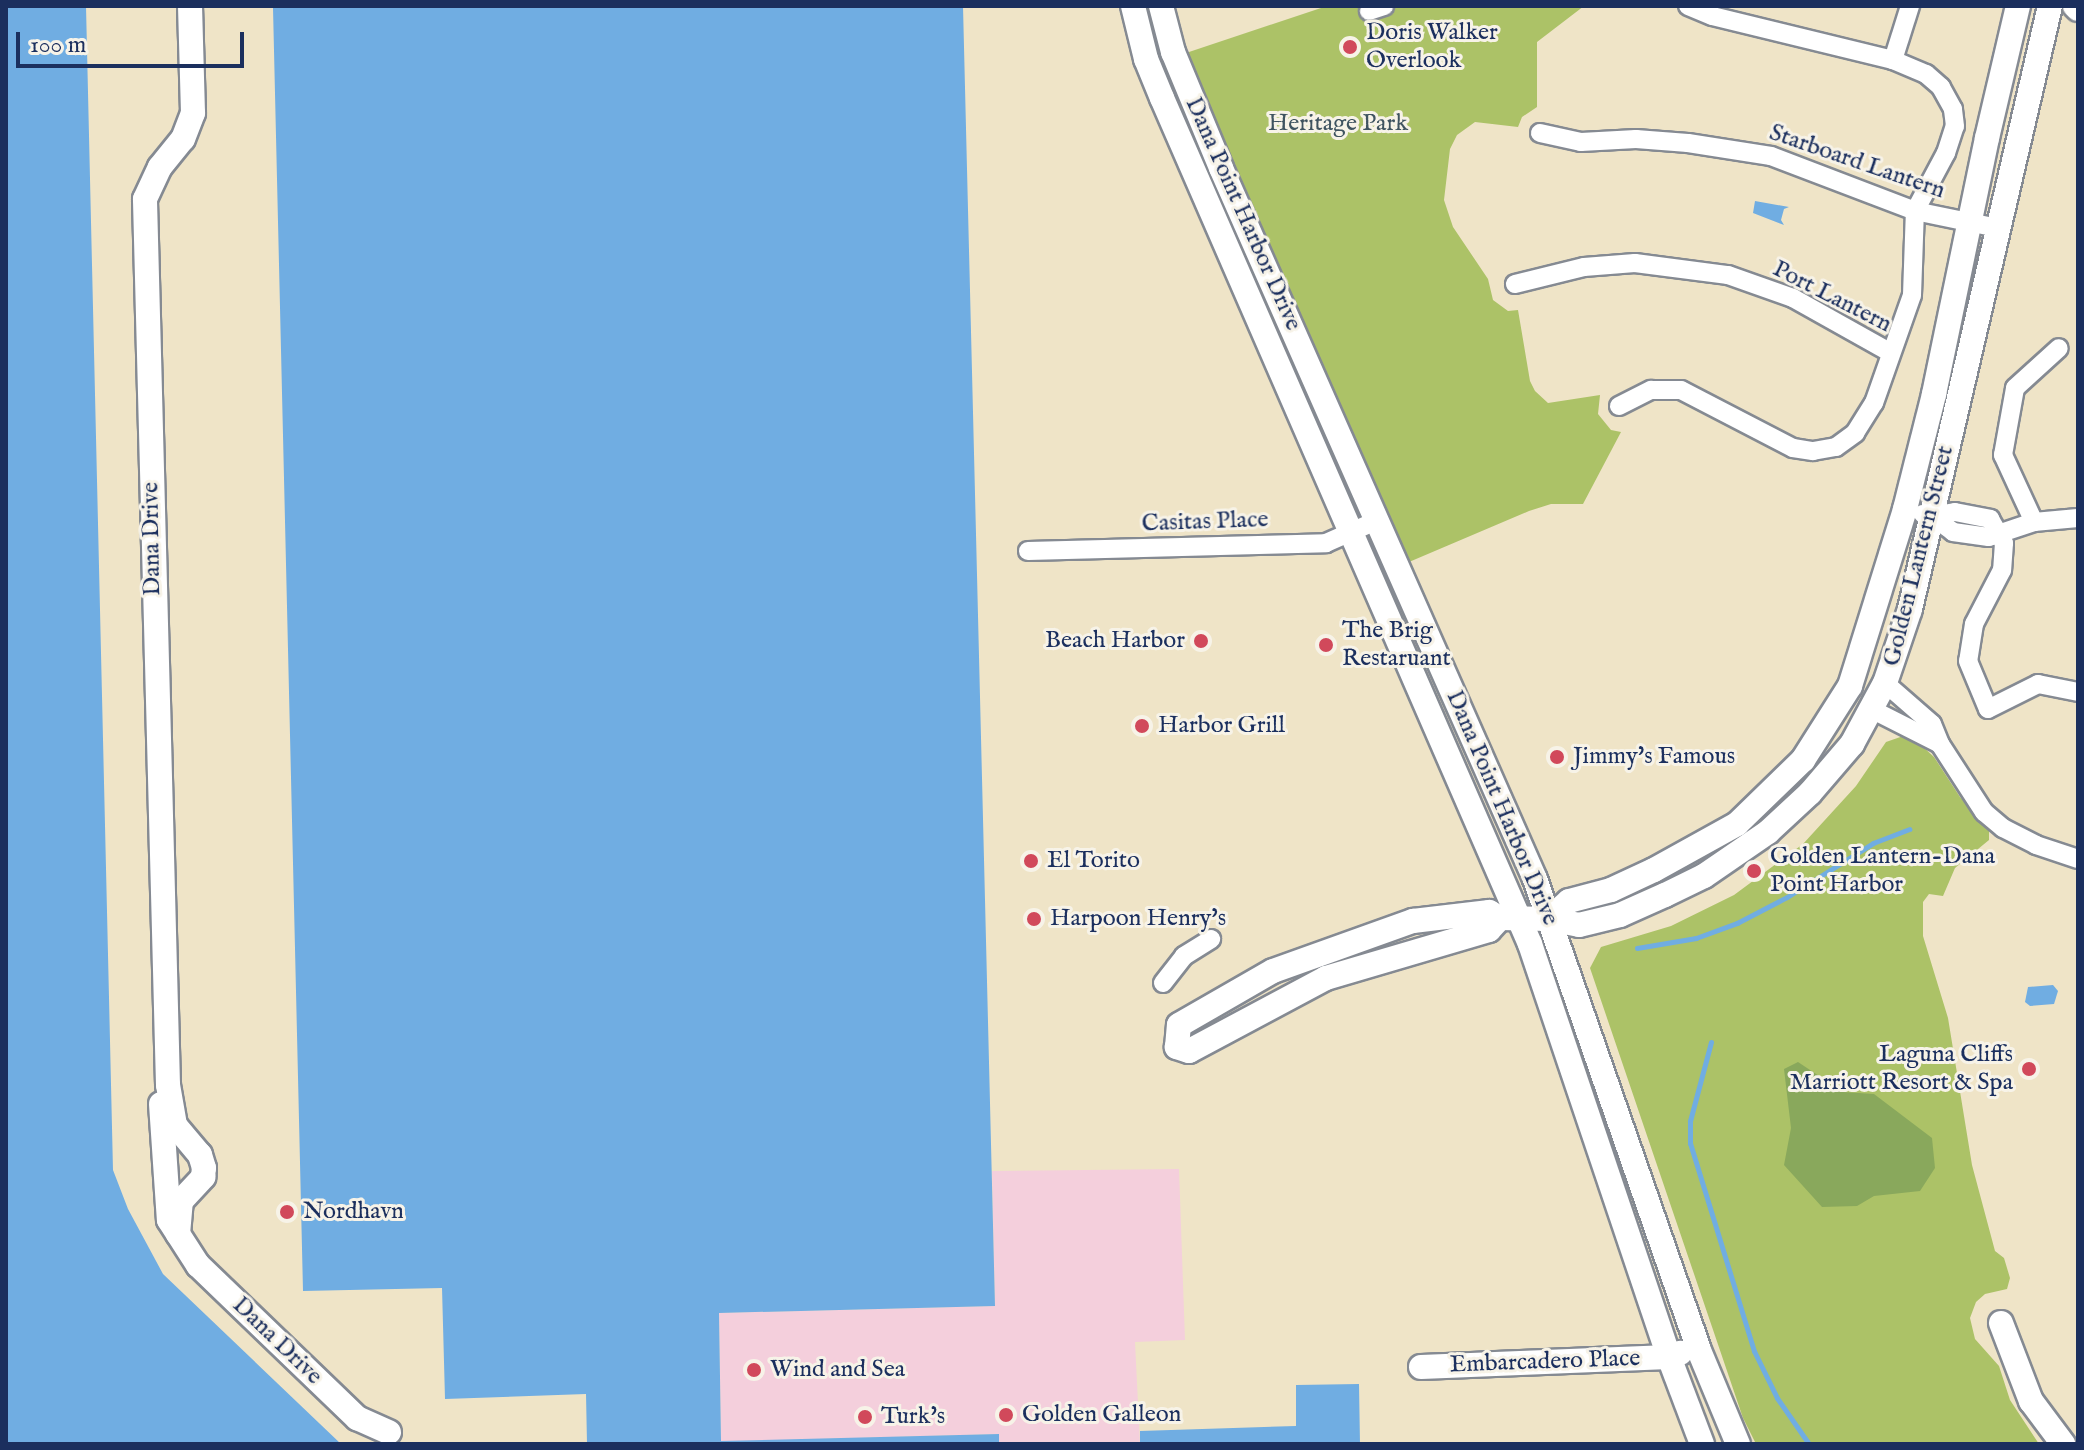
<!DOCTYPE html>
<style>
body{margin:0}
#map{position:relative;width:2084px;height:1450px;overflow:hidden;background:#efe4c7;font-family:"IM FELL English",serif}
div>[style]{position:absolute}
.built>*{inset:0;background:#f4cfdc}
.green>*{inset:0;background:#acc267}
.forest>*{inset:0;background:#89a85c}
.water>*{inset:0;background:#70ade2}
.stream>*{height:5px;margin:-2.5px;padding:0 2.5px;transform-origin:2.5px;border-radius:2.5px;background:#70ade2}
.roads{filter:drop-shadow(2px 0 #858a92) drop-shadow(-2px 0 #858a92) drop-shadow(0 2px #858a92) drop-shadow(0 -2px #858a92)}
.street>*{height:18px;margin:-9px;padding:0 9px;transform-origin:9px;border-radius:9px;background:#fff}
.secondary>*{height:24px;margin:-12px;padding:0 12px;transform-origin:12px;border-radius:12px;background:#fff}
.dots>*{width:22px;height:22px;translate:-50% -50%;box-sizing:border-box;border:4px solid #f7f3e8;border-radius:50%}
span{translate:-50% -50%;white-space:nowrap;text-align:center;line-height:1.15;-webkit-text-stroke:6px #f7f3e8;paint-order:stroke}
.poi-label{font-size:24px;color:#1b2f5e}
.left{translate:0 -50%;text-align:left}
.right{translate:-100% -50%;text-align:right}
.park-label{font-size:24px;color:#3f5460}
.street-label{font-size:24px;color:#1b2f5e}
.frame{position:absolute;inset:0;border:8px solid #1b2f5e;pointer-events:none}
.scale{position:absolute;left:16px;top:32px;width:228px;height:36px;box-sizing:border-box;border:4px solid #1b2f5e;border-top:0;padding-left:10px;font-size:24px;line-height:28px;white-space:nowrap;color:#1b2f5e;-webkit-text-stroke:6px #f7f3e8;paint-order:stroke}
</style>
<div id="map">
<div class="built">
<div style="clip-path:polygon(1179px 1169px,1185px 1340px,1135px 1342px,1140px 1444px,999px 1444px,998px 1434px,721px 1442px,719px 1313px,995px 1306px,992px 1171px)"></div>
</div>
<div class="green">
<div style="clip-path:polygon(1327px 6px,1584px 6px,1537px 42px,1537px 107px,1522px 117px,1518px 127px,1475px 122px,1457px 135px,1450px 149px,1444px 200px,1453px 227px,1488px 279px,1493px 300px,1508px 311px,1518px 310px,1530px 381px,1535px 391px,1548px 403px,1600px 395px,1598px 414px,1611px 430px,1621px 432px,1583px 504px,1551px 504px,1529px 511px,1409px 562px,1183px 54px)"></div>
<div style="clip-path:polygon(1909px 734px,1934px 757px,1960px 797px,1989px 829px,1989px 840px,1955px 868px,1943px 896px,1929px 894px,1923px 902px,1923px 936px,1948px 1018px,1972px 1165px,1995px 1251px,2004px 1258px,2010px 1278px,2007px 1289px,1985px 1294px,1976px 1302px,1970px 1318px,1975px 1339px,1999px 1366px,2010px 1400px,2039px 1444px,1756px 1444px,1743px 1418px,1590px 968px,1601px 947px,1671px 926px,1734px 895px,1803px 844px,1856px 786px,1886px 742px)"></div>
</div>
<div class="forest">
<div style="clip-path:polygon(1798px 1062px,1843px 1092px,1874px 1094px,1932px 1138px,1935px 1168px,1920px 1191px,1874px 1196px,1857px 1206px,1822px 1207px,1784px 1165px,1791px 1128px,1784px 1069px)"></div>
</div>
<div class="water">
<div style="clip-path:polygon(6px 6px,86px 6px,113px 1170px,128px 1209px,163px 1274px,341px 1444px,6px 1444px)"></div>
<div style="clip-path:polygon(341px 6px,963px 6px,995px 1306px,719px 1313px,721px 1441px,999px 1434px,999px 1444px,587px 1444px,586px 1394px,445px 1399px,442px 1288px,303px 1291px,273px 8px)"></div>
<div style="clip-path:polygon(1755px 201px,1789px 207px,1784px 209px,1781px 220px,1784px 225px,1753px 213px)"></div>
<div style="clip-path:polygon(2053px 985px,2058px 991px,2054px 1004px,2030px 1006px,2025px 1002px,2028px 987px)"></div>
<div style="clip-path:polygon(1359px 1384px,1360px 1444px,1140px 1444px,1140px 1431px,1296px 1426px,1296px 1385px)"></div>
</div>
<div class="stream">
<div style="left:1637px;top:948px;width:60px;rotate:-9.6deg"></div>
<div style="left:1696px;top:938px;width:44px;rotate:-20.1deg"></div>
<div style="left:1737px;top:923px;width:56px;rotate:-27.5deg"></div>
<div style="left:1787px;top:897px;width:102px;rotate:-32.1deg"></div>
<div style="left:1873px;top:843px;width:39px;rotate:-21deg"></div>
<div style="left:1711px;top:1042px;width:82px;rotate:104.9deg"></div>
<div style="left:1690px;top:1121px;width:22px;rotate:90deg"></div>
<div style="left:1690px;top:1143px;width:218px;rotate:72.9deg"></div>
<div style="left:1754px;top:1351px;width:52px;rotate:63.9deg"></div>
<div style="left:1777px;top:1398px;width:56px;rotate:55.2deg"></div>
</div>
<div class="roads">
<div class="street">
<div style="left:1369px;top:11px;width:16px;rotate:-18deg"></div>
<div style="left:1893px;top:60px;width:57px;rotate:-72.5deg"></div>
<div style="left:1540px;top:133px;width:42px;rotate:12.4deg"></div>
<div style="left:1581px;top:142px;width:55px;rotate:-3.1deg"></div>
<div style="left:1636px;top:139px;width:52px;rotate:4.4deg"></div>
<div style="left:1688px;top:143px;width:84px;rotate:8.9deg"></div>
<div style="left:1771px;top:156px;width:154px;rotate:20.9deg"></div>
<div style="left:1915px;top:211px;width:85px;rotate:11.6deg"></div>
<div style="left:1515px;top:284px;width:71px;rotate:-13.8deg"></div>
<div style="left:1584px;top:267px;width:51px;rotate:-4.5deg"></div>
<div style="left:1635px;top:263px;width:94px;rotate:7.4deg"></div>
<div style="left:1728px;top:275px;width:69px;rotate:19.5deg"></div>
<div style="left:1793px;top:298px;width:112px;rotate:29.3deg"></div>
<div style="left:1619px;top:406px;width:36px;rotate:-27deg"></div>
<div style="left:1651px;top:390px;width:30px"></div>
<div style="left:1681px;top:390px;width:126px;rotate:27.4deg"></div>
<div style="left:1793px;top:448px;width:20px;rotate:9deg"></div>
<div style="left:1813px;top:451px;width:23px;rotate:-10deg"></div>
<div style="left:1836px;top:447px;width:24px;rotate:-36deg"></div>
<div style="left:1855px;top:433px;width:36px;rotate:-58deg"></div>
<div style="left:1874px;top:403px;width:114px;rotate:-70.6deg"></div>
<div style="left:1912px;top:295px;width:84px;rotate:-88deg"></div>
<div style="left:1915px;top:211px;width:66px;rotate:-61.9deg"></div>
<div style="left:1946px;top:153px;width:28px;rotate:-72deg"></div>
<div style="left:1955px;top:126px;width:17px;rotate:-97deg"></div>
<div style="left:1953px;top:109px;width:25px;rotate:-119deg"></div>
<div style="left:1941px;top:87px;width:20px;rotate:-139deg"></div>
<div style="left:1926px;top:74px;width:36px;rotate:-157deg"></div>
<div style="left:1893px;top:60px;width:186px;rotate:-166.3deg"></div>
<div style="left:1712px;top:16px;width:26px;rotate:-157deg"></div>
<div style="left:1923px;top:514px;width:9px;rotate:13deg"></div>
<div style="left:1932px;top:516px;width:23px;rotate:-10deg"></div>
<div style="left:1955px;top:512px;width:36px;rotate:11deg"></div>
<div style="left:1990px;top:519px;width:28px;rotate:60deg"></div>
<div style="left:2004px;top:543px;width:27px;rotate:94deg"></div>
<div style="left:2002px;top:570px;width:61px;rotate:117.4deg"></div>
<div style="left:1974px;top:624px;width:37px;rotate:99deg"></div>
<div style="left:1968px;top:661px;width:52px;rotate:67.4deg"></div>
<div style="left:1988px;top:709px;width:56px;rotate:-26.6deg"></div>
<div style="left:2038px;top:684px;width:41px;rotate:11.3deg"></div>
<div style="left:1932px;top:516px;width:26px;rotate:37deg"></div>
<div style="left:1953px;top:532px;width:36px;rotate:8deg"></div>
<div style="left:1989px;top:537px;width:47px;rotate:-18.4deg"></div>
<div style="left:2034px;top:522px;width:44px;rotate:-5.2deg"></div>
<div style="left:2034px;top:522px;width:74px;rotate:-114.8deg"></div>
<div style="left:2003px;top:455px;width:68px;rotate:-79.8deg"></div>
<div style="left:2015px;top:388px;width:59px;rotate:-42.3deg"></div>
<div style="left:1028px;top:551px;width:298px;rotate:-1.5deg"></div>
<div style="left:1326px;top:543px;width:57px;rotate:-23.9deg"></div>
<div style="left:1885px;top:683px;width:62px;rotate:41.1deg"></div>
<div style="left:1932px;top:724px;width:22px;rotate:68deg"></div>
<div style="left:1940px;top:744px;width:81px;rotate:57.1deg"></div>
<div style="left:1984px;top:812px;width:25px;rotate:40deg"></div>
<div style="left:2003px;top:828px;width:37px;rotate:27deg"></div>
<div style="left:2036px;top:845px;width:44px;rotate:18.4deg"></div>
<div style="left:1871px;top:709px;width:77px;rotate:26.9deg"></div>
<div style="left:1163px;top:983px;width:34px;rotate:-52deg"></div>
<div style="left:1184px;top:956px;width:32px;rotate:-32deg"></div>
</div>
<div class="secondary">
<div style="left:1133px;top:6px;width:55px;rotate:76.2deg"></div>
<div style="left:1146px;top:59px;width:42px;rotate:67.7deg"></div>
<div style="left:1162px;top:98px;width:923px;rotate:66.49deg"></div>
<div style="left:1530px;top:944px;width:436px;rotate:71.4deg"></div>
<div style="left:1669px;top:1357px;width:93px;rotate:69.2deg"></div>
<div style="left:1161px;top:6px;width:48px;rotate:75.4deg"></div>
<div style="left:1173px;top:52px;width:126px;rotate:67.5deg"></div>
<div style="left:1221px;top:168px;width:777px;rotate:66.17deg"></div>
<div style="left:1535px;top:879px;width:497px;rotate:70.8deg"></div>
<div style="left:1698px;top:1348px;width:104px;rotate:67.4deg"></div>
<div style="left:2075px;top:6px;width:4px;rotate:45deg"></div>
<div style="left:1500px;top:918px;width:16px;rotate:133deg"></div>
<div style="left:1489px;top:930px;width:170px;rotate:163.6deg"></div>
<div style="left:1326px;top:978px;width:155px;rotate:151.9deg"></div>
<div style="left:1189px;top:1051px;width:13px;rotate:-162deg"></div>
<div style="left:1177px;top:1047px;width:22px;rotate:-85deg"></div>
<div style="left:1179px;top:1025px;width:108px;rotate:-29.9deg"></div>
<div style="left:1273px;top:971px;width:149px;rotate:-19.7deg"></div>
<div style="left:1413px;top:921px;width:77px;rotate:-6.8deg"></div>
<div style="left:1489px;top:912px;width:13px;rotate:29deg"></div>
<div style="left:1500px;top:918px;width:49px;rotate:1.2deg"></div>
<div style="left:1549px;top:919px;width:31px;rotate:11deg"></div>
<div style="left:1579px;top:925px;width:42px;rotate:-13.7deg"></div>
<div style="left:1620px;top:915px;width:49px;rotate:-24deg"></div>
<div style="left:1665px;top:895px;width:43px;rotate:-26deg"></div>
<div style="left:1704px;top:876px;width:78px;rotate:-34.5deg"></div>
<div style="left:1768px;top:832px;width:57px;rotate:-42.9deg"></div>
<div style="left:1810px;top:793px;width:65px;rotate:-49.4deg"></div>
<div style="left:1852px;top:744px;width:69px;rotate:-61.6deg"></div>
<div style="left:1885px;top:683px;width:78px;rotate:-71.3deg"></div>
<div style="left:1910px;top:609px;width:619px;rotate:-76.93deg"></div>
<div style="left:1549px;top:919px;width:27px;rotate:-42deg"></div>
<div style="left:1569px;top:901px;width:43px;rotate:-14.7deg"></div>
<div style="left:1611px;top:890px;width:47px;rotate:-24.9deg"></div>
<div style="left:1654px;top:870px;width:95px;rotate:-29deg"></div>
<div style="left:1737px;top:824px;width:92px;rotate:-44.1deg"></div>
<div style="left:1803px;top:760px;width:88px;rotate:-57.6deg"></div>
<div style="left:1850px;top:686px;width:185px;rotate:-72.7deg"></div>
<div style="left:1905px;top:509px;width:119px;rotate:-75.8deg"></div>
<div style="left:1934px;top:394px;width:261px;rotate:-78.3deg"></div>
<div style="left:1987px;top:138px;width:136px;rotate:-76.8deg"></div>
<div style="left:161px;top:1104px;width:116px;rotate:86.1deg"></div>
<div style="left:169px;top:1220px;width:54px;rotate:57.2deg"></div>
<div style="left:198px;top:1265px;width:221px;rotate:43.9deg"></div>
<div style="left:357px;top:1418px;width:35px;rotate:24deg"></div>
<div style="left:178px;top:1234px;width:33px;rotate:-85deg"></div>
<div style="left:181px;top:1201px;width:33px;rotate:-47deg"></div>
<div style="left:203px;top:1177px;width:9px;rotate:-84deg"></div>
<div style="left:204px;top:1168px;width:14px;rotate:-107deg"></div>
<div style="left:200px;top:1155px;width:39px;rotate:-130deg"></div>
<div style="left:175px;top:1125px;width:41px;rotate:-99.9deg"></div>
<div style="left:168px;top:1085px;width:886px;rotate:-91.49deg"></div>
<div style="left:145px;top:199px;width:35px;rotate:-65deg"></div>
<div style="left:160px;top:167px;width:36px;rotate:-51deg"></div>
<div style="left:183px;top:139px;width:28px;rotate:-69deg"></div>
<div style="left:193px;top:113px;width:107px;rotate:-91.6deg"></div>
<div style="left:2001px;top:1323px;width:84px;rotate:69deg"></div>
<div style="left:2031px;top:1401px;width:54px;rotate:53.3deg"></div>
<div style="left:1421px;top:1367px;width:248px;rotate:-2.3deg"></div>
<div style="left:1669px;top:1357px;width:12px;rotate:-20deg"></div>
</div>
</div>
<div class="dots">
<div style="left:1350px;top:47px;background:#d1495b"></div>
<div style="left:1201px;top:641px;background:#d1495b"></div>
<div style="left:1326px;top:645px;background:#d1495b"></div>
<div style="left:1142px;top:726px;background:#d1495b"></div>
<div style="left:1557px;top:757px;background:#d1495b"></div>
<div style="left:1031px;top:861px;background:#d1495b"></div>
<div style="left:1754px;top:871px;background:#d1495b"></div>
<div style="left:1034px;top:919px;background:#d1495b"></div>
<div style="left:2029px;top:1069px;background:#d1495b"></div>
<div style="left:287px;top:1212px;background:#d1495b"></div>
<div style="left:754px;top:1370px;background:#d1495b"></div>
<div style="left:1006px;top:1415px;background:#d1495b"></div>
<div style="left:865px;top:1417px;background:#d1495b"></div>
</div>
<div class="poi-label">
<span class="left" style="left:1366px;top:47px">Doris Walker<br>Overlook</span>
<span class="left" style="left:1342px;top:645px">The Brig<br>Restaruant</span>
<span class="right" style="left:1185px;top:641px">Beach Harbor</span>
<span class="left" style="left:1158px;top:726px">Harbor Grill</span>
<span class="left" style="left:1573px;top:757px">Jimmy's Famous</span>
<span class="left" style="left:1770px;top:871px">Golden Lantern-Dana<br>Point Harbor</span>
<span class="left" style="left:1047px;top:861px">El Torito</span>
<span class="left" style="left:1050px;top:919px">Harpoon Henry's</span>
<span class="right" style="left:2013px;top:1069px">Laguna Cliffs<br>Marriott Resort &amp; Spa</span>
<span class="left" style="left:303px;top:1212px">Nordhavn</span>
<span class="left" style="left:770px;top:1370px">Wind and Sea</span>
<span class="left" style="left:1022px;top:1415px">Golden Galleon</span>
<span class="left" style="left:881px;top:1417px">Turk's</span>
</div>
<div class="park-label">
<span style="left:1338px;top:124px">Heritage Park</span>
</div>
<div class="street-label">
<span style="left:1857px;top:162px;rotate:19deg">Starboard Lantern</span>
<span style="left:1243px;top:214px;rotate:66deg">Dana Point Harbor Drive</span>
<span style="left:1832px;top:297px;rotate:27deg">Port Lantern</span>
<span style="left:1205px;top:522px;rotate:-2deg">Casitas Place</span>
<span style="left:152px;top:539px;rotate:-91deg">Dana Drive</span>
<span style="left:1919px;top:556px;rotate:-76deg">Golden Lantern Street</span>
<span style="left:1502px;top:808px;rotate:67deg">Dana Point Harbor Drive</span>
<span style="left:277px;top:1341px;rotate:44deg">Dana Drive</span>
<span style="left:1545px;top:1362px;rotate:-2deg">Embarcadero Place</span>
</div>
<div class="frame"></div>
<div class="scale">100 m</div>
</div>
